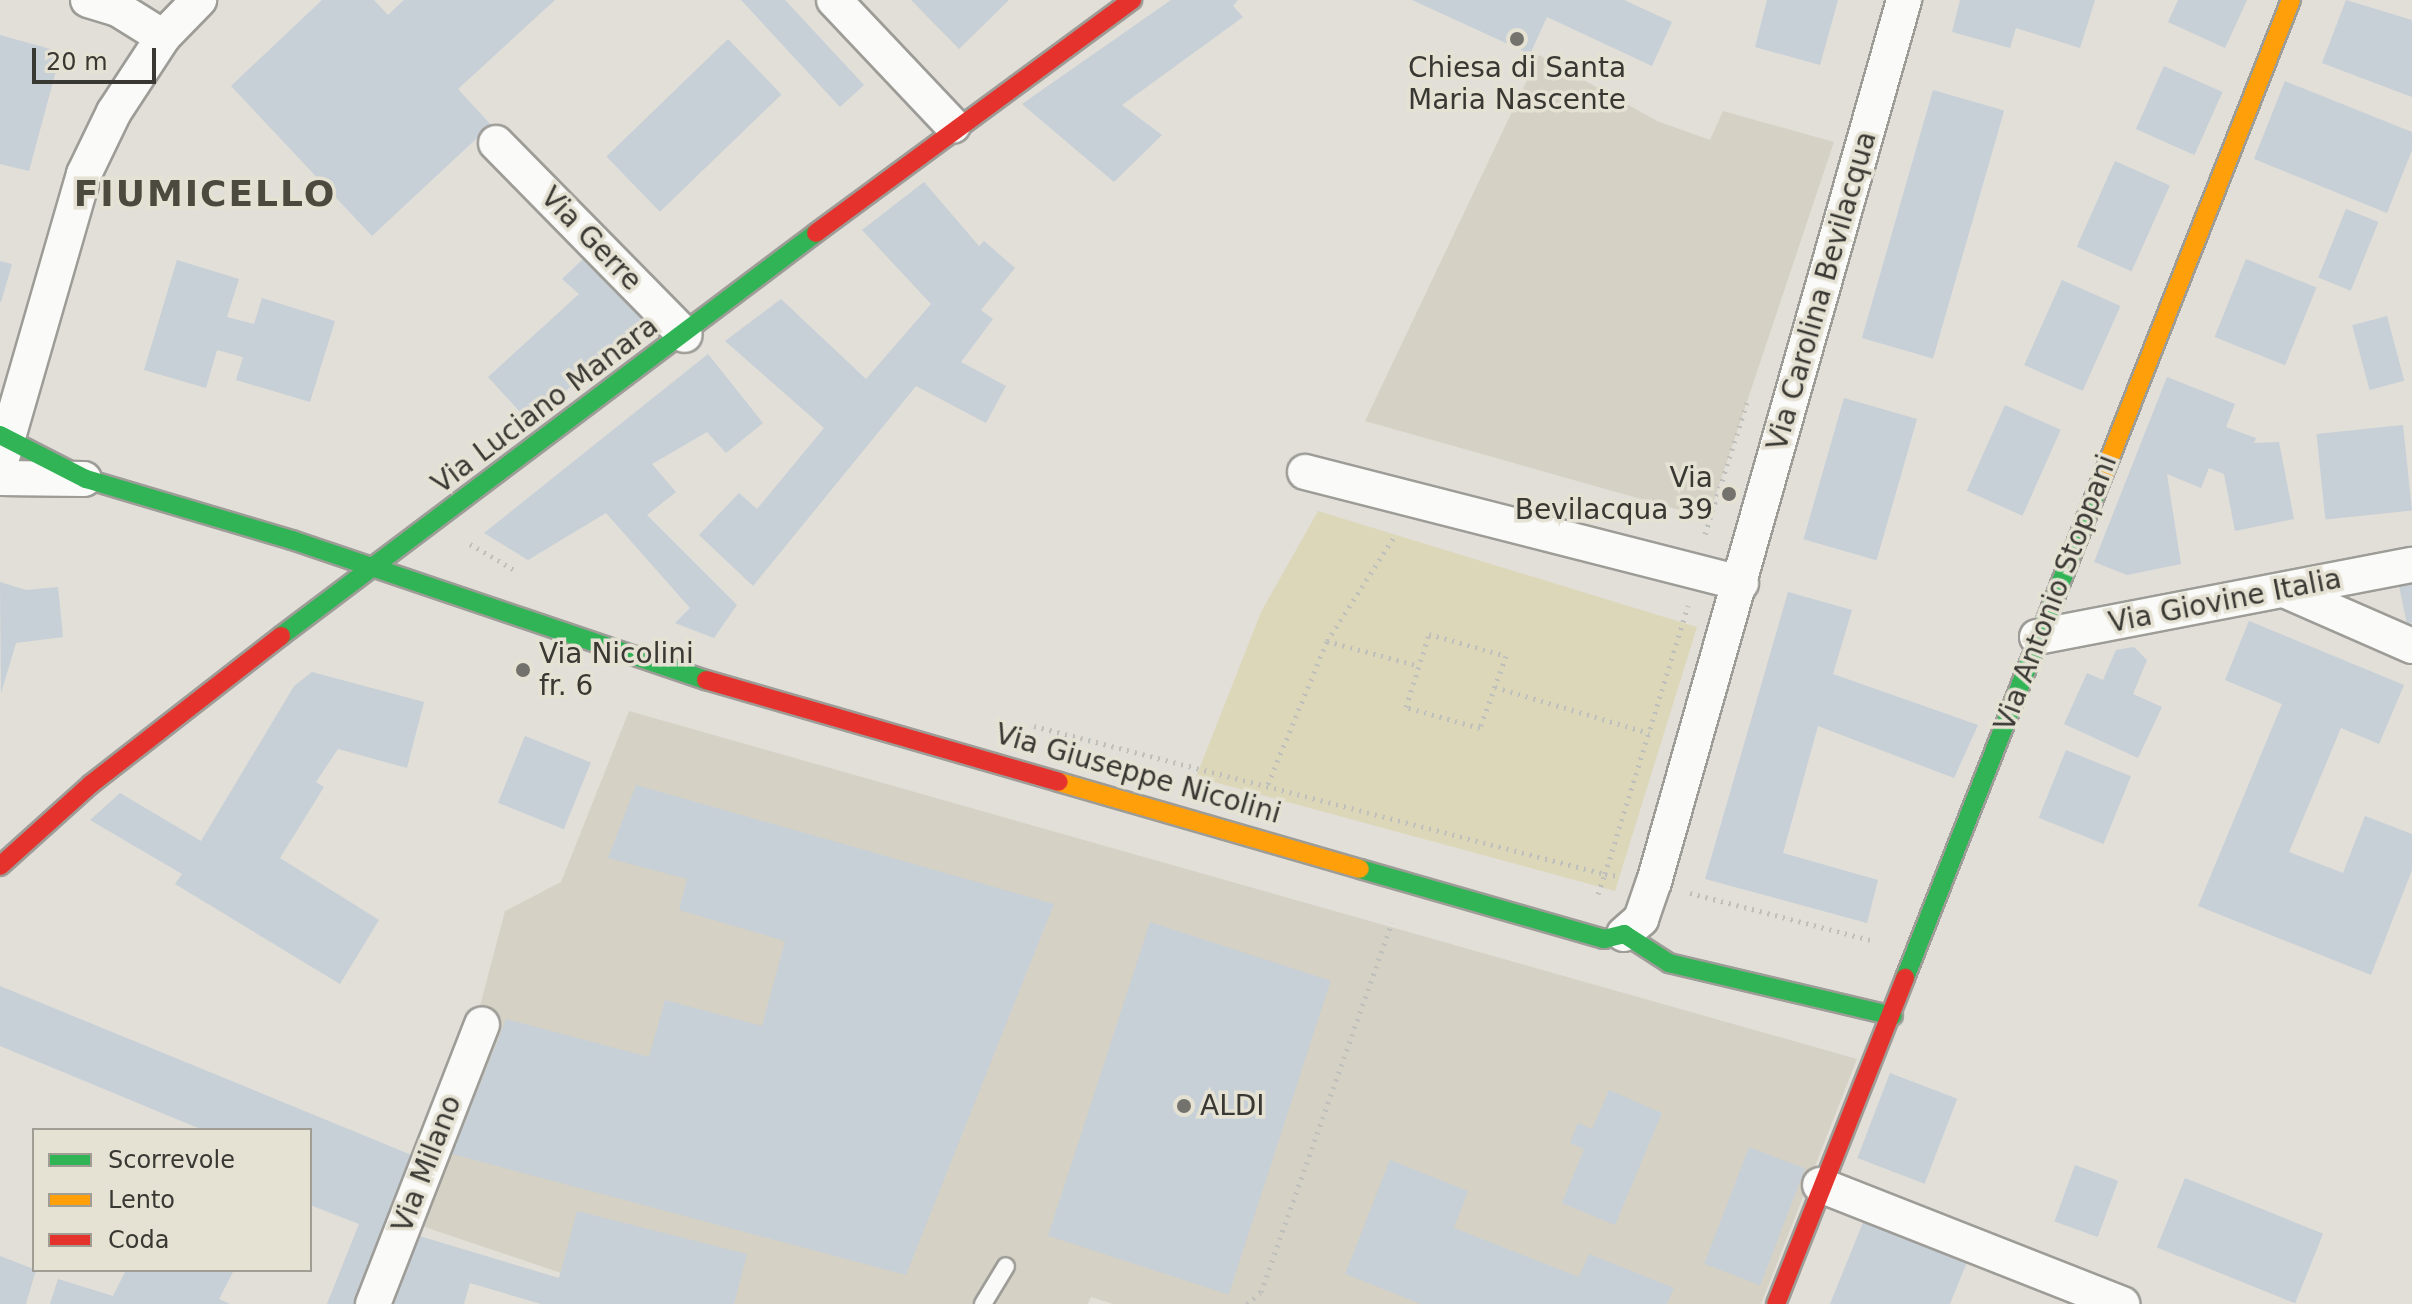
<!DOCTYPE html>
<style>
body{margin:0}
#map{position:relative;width:2412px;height:1304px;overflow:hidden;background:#e1dfd8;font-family:"DejaVu Sans",sans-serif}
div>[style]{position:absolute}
.built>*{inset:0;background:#d5d2c5}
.green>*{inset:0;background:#ddd7ba}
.building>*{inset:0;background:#c7cfd7;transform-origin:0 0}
.path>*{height:5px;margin-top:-2.5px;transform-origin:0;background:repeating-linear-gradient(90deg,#bfbfbc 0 2px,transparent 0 8px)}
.roads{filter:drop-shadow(2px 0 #9d9c97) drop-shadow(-2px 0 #9d9c97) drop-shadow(0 2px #9d9c97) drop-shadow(0 -2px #9d9c97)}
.lane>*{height:16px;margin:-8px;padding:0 8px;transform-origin:8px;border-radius:8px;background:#fafaf9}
.street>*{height:34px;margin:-17px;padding:0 17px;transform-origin:17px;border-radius:17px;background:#fafaf9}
.fast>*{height:18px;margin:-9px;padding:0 9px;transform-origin:9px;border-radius:9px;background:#30b455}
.slow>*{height:18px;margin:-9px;padding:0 9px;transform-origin:9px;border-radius:9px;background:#ff9f0a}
.jam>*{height:18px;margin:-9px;padding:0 9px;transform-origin:9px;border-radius:9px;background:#e5322d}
.dots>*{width:22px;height:22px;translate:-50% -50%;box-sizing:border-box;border:4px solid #e5e2d4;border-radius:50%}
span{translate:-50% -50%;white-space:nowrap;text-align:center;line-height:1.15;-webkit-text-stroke:7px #e5e2d4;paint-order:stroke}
.poi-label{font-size:28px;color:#393833}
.right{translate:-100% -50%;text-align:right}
.left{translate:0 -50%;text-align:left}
.street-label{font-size:28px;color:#393833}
.district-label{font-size:36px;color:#4c4a3e;font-weight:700;letter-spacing:2px}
.legend{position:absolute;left:32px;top:1128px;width:280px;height:144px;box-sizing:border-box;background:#e5e2d4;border:2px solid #a09e94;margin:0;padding:10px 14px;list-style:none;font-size:24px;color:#393833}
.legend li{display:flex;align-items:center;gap:16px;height:40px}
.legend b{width:40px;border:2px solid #a09e94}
.scale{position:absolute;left:32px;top:48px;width:124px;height:36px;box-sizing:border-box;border:4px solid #393833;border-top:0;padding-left:10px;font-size:24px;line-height:28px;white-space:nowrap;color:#393833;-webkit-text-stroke:6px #e5e2d4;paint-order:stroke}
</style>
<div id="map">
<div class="built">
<div style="clip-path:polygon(1539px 55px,1657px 121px,1710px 140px,1723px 111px,1834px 142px,1708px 518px,1365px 421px)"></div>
<div style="clip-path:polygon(629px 711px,1857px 1059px,1761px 1304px,1113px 1304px,1091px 1297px,1088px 1304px,653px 1304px,398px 1218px,475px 1025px,505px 911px,561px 882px)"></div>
</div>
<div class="green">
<div style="clip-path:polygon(1318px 511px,1697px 627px,1615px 891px,1196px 777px,1261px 612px)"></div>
</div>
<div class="building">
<div style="clip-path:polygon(322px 0,374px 0,388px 15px,404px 0,555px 0,458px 89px,491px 125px,372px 236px,231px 86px)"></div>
<div style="clip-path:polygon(741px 0,785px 0,864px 85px,840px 107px)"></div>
<div style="clip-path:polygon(911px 0,1009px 0,959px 49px)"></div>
<div style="clip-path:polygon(1171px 0,1238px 0,1233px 6px,1243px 17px,1122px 105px,1162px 135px,1114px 182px,1022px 104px)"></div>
<div style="clip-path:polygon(1412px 0,1624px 0,1672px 22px,1652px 66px,1547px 17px,1530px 54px)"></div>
<div style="clip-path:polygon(1767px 0,1838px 0,1820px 65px,1755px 47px)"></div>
<div style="clip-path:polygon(1960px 0,2095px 0,2080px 48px,2016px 28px,2010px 48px,1952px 32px)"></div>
<div style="clip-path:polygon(2178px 0,2247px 0,2225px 48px,2168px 22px)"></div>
<div style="clip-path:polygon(2346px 0,2412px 20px,2412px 97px,2322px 63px)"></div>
<div style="clip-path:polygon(0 35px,61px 52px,29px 171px,0 164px)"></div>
<div style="left:728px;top:39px;width:77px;height:169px;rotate:46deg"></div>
<div style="left:2164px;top:66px;width:64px;height:69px;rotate:24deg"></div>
<div style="clip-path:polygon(2285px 81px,2412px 132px,2412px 150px,2387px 213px,2254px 159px)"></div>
<div style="left:1933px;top:90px;width:74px;height:258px;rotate:16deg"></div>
<div style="left:2115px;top:161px;width:60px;height:94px;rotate:24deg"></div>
<div style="clip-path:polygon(924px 182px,979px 246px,984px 241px,1015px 268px,981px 310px,993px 319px,961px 362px,1006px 386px,986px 423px,916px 386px,753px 586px,699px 535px,739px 493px,757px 509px,824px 428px,725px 341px,781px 299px,866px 379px,931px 304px,862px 230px)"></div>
<div style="left:2346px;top:209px;width:35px;height:74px;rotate:22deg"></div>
<div style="clip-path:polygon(585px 257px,650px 311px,531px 424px,488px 377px,579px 294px,562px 279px)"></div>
<div style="left:2246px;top:259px;width:76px;height:84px;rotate:22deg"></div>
<div style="clip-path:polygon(177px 260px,239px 279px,227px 317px,254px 324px,262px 298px,335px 321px,310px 402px,236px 380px,243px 357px,217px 350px,206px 388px,144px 370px)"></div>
<div style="clip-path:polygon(0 261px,12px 264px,1px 302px,0 302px)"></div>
<div style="left:2062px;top:280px;width:64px;height:93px;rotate:24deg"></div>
<div style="left:2387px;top:316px;width:67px;height:36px;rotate:75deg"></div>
<div style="clip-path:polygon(708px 354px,763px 423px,726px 453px,707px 432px,652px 464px,676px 492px,647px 515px,737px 605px,714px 638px,675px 623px,690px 608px,606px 513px,528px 560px,484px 533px)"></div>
<div style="clip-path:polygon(2167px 377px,2235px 404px,2226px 427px,2256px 438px,2254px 443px,2279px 442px,2294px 519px,2235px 531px,2224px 474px,2209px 468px,2201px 488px,2167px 474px,2181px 564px,2127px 575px,2094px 562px)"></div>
<div style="left:1844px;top:398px;width:76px;height:147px;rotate:16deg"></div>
<div style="left:2005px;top:405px;width:61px;height:94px;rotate:24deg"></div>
<div style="left:2403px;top:425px;width:86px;height:87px;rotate:84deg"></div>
<div style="clip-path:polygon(0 582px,26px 590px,58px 587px,63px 637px,16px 643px,1px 693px)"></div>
<div style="clip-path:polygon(2412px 584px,2412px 623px,2407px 624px,2399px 586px)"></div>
<div style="clip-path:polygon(1788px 592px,1852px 610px,1833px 674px,1978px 725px,1954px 778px,1818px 726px,1783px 853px,1878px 880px,1867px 923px,1705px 879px)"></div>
<div style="clip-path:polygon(2249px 621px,2404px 685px,2379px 744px,2341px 728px,2289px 852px,2343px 873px,2365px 816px,2412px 834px,2412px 870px,2371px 975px,2198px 906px,2282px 704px,2225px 680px)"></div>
<div style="clip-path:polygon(2134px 647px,2147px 660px,2133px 694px,2162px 707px,2138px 758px,2064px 724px,2087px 673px,2103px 680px,2116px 650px)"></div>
<div style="clip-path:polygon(312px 672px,424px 702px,407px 768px,338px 749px,316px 782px,324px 787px,280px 858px,379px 920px,340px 984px,175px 884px,182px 874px,90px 820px,120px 793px,201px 841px,294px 686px)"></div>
<div style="left:525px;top:736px;width:71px;height:72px;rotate:22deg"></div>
<div style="left:2066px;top:750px;width:70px;height:73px;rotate:22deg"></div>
<div style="clip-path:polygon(636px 785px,1054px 904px,906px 1275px,452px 1154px,506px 1019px,649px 1057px,665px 1000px,762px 1026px,785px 941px,679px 910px,687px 879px,608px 858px)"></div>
<div style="left:1150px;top:922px;width:190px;height:330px;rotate:18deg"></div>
<div style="clip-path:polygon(0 986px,414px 1156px,354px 1304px,327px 1304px,359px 1224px,310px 1205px,310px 1130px,203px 1130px,0 1046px)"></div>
<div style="left:1890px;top:1073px;width:72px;height:91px;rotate:21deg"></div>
<div style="clip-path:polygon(1609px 1090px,1662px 1113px,1615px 1225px,1562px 1203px,1584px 1149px,1570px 1143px,1578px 1123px,1592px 1129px)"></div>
<div style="left:1749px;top:1147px;width:60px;height:125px;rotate:21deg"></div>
<div style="clip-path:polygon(1390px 1160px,1468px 1191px,1454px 1228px,1579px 1277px,1589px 1254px,1674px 1288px,1667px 1304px,1421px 1304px,1345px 1274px)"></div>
<div style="left:2075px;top:1165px;width:46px;height:60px;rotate:20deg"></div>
<div style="left:2185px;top:1178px;width:149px;height:75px;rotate:22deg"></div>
<div style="clip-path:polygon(577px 1211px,747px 1254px,734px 1304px,541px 1304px,470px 1283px,464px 1304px,394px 1304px,416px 1235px,559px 1278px)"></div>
<div style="clip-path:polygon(1864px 1220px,1967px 1262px,1950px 1304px,1830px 1304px)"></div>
<div style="clip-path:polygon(0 1256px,36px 1270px,26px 1304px,0 1304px)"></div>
<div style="clip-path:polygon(126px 1270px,234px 1270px,219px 1299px,230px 1304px,50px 1304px,58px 1279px,113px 1296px)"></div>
</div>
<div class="path">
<div style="left:1705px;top:534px;width:142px;rotate:-72.3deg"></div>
<div style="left:470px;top:544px;width:50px;rotate:30.2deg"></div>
<div style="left:1429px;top:634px;width:80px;rotate:15.9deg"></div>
<div style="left:1506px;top:656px;width:77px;rotate:109.9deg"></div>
<div style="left:1480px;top:728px;width:77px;rotate:-164.2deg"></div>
<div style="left:1406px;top:707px;width:77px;rotate:-72.5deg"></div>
<div style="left:1327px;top:641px;width:127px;rotate:-57.2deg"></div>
<div style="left:1495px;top:687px;width:161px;rotate:16.6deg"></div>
<div style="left:1034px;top:726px;width:590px;rotate:14.53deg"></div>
<div style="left:1605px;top:874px;width:281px;rotate:-72.8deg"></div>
<div style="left:1268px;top:784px;width:155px;rotate:-67.6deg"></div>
<div style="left:1327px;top:641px;width:95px;rotate:15.2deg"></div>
<div style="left:1690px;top:893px;width:190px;rotate:14.6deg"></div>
<div style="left:1598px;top:894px;width:21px;rotate:-71deg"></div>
<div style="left:1605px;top:874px;width:13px;rotate:9deg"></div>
<div style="left:1247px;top:1304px;width:18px;rotate:-41deg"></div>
<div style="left:1261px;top:1292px;width:392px;rotate:-70.5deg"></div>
</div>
<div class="roads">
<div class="lane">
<div style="left:983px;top:1304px;width:44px;rotate:-58.8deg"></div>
</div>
<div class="street">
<div style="left:88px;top:0;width:31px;rotate:17deg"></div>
<div style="left:118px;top:9px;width:53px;rotate:31.9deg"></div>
<div style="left:834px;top:0;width:173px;rotate:46.6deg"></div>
<div style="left:496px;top:143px;width:269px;rotate:45.5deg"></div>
<div style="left:0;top:465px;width:303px;rotate:-73.9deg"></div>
<div style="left:84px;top:174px;width:69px;rotate:-64.2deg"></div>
<div style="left:114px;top:112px;width:90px;rotate:-56.8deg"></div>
<div style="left:163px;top:37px;width:52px;rotate:-45.8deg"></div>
<div style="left:1305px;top:472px;width:450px;rotate:14.3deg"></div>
<div style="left:0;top:478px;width:84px;rotate:0.7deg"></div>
<div style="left:2284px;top:590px;width:140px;rotate:23.6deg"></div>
<div style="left:2037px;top:637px;width:382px;rotate:-10.9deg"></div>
<div style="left:1624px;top:934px;width:23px;rotate:-41deg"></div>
<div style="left:1641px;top:919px;width:39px;rotate:-71deg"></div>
<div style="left:1654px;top:882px;width:917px;rotate:-74.17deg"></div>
<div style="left:1820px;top:1185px;width:325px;rotate:21.5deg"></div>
<div style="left:373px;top:1304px;width:300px;rotate:-68.7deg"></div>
</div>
<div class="fast">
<div style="left:0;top:435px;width:97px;rotate:27.1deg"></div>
<div style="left:86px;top:479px;width:215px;rotate:16.5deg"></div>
<div style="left:292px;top:540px;width:437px;rotate:18.7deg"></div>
<div style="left:281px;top:636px;width:670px;rotate:-36.99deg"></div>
<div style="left:1360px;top:869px;width:254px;rotate:16deg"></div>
<div style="left:1604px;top:939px;width:21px;rotate:-14deg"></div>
<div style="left:1624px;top:934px;width:54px;rotate:32.8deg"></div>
<div style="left:1669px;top:963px;width:230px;rotate:13.3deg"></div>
<div style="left:1905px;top:978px;width:537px;rotate:-68.5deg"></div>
</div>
<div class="slow">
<div style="left:2102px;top:478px;width:514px;rotate:-68.43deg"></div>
<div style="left:1059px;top:782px;width:313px;rotate:16.1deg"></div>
</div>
<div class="jam">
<div style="left:816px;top:233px;width:393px;rotate:-36.4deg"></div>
<div style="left:706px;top:680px;width:367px;rotate:16.1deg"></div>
<div style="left:0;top:866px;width:122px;rotate:-42deg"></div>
<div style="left:91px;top:784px;width:241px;rotate:-37.9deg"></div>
<div style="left:1776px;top:1304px;width:351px;rotate:-68.4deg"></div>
</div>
</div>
<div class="dots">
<div style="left:1517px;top:39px;background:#74726d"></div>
<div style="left:1729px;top:494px;background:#74726d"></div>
<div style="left:523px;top:670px;background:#74726d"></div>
<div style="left:1184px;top:1106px;background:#74726d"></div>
</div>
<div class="poi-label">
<span style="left:1517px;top:84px">Chiesa di Santa<br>Maria Nascente</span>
<span class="right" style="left:1713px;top:494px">Via<br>Bevilacqua 39</span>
<span class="left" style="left:539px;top:670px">Via Nicolini<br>fr. 6</span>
<span class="left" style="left:1200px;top:1106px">ALDI</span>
</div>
<div class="street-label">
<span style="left:591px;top:239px;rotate:46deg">Via Gerre</span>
<span style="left:1822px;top:291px;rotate:-74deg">Via Carolina Bevilacqua</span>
<span style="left:545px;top:405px;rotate:-37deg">Via Luciano Manara</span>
<span style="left:2056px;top:593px;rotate:-69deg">Via Antonio Stoppani</span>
<span style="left:2225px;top:601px;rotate:-11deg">Via Giovine Italia</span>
<span style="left:1138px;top:774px;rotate:16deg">Via Giuseppe Nicolini</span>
<span style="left:427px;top:1164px;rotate:-69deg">Via Milano</span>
</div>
<div class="district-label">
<span style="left:205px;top:194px">FIUMICELLO</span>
</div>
<ul class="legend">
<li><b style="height:10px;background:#30b455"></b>Scorrevole</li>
<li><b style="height:10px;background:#ff9f0a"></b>Lento</li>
<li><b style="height:10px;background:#e5322d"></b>Coda</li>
</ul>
<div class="scale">20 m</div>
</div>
